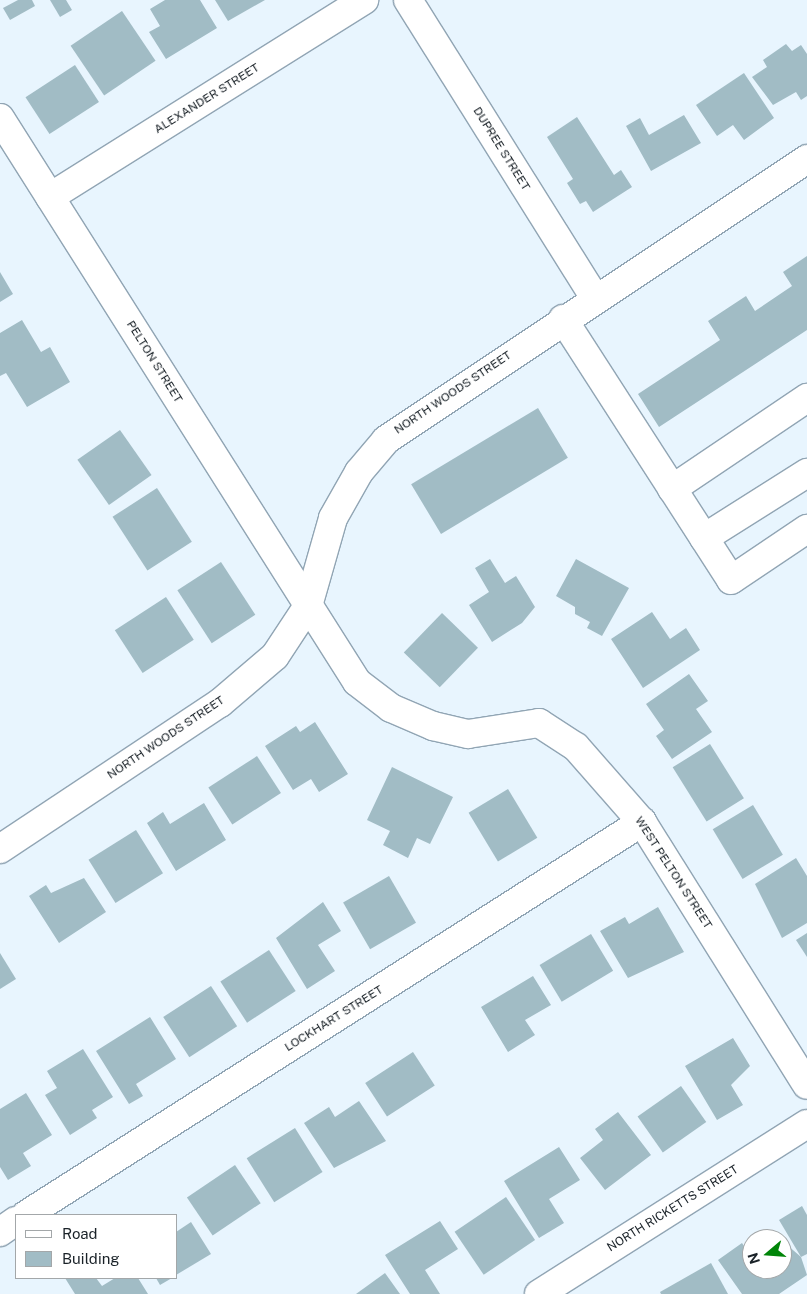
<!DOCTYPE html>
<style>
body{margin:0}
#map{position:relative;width:807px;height:1294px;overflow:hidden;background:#e8f5fe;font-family:"Public Sans",sans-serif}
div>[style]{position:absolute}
.building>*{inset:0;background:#a1bcc5;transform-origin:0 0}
.roads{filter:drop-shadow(1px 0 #91a5b4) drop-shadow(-1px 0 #91a5b4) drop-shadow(0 1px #91a5b4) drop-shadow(0 -1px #91a5b4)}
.minor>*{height:28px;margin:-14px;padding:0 14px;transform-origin:14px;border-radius:14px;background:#fff}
span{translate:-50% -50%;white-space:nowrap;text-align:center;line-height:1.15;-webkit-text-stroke:4px #fff;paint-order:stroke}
.street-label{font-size:12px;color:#1a2228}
.legend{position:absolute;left:15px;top:1214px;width:162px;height:65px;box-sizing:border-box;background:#fff;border:1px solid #a3a7a9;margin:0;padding:6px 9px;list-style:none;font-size:15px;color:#1a2228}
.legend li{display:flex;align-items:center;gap:10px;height:25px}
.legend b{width:25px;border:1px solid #a3a7a9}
.north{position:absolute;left:742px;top:1229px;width:50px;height:50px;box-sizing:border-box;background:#fff;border:1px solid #a3a7a9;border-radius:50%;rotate:252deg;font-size:14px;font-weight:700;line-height:20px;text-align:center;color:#1a2228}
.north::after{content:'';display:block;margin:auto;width:18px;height:22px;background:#008508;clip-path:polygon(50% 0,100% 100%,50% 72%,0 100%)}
</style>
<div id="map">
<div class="building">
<div style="clip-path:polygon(18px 0,32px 0,35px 6px,10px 20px,3px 8px)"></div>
<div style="clip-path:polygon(50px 0,66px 0,72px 10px,60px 17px)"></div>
<div style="clip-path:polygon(165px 0,200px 0,217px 28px,166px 59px,149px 32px,160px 26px,150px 9px)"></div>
<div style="clip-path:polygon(215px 0,265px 0,228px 21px)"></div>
<div style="left:122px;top:11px;width:60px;height:62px;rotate:56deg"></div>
<div style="clip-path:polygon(786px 44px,792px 51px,801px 45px,807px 54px,807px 96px,801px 100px,796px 92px,773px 105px,752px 77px,767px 67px,763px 60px)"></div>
<div style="left:75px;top:65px;width:44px;height:59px;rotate:57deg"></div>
<div style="clip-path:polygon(744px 73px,774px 118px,744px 140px,733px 125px,717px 136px,696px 105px)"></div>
<div style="clip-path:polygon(684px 115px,701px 143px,651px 171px,626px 126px,640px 118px,649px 135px)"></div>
<div style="clip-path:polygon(577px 117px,614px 175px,621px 170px,632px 187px,593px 212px,586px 201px,580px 204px,567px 183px,573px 179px,547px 137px)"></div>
<div style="clip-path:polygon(807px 256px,807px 330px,659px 427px,638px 394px,720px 340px,708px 321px,746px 296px,755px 311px,792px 286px,783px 272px)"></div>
<div style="clip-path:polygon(0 272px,13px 294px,0 302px)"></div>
<div style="clip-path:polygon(22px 320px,41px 352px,50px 347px,70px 382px,27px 407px,6px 373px,0 376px,0 333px)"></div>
<div style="left:538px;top:408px;width:58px;height:148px;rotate:59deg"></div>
<div style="left:120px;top:430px;width:55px;height:52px;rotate:55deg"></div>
<div style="left:157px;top:488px;width:64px;height:53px;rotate:57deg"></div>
<div style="clip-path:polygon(490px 559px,505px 583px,516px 576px,535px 607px,522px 623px,492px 642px,469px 605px,489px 592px,475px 568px)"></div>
<div style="clip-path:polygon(576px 559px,629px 588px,602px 636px,587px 628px,590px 622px,575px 614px,575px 607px,556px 596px)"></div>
<div style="left:221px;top:562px;width:63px;height:52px;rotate:57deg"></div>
<div style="left:166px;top:597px;width:51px;height:61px;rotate:57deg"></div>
<div style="clip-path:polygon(652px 612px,670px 639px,686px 628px,700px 650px,643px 688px,611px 639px)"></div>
<div style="left:442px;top:613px;width:50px;height:55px;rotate:44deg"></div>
<div style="clip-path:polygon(689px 674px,708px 701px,696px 709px,712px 732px,672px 759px,656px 736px,664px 730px,646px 704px)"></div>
<div style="clip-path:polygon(315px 722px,348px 774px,319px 792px,311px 779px,293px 790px,265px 746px,296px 726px,300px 732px)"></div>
<div style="left:710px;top:744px;width:64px;height:44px;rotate:58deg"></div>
<div style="left:257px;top:756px;width:44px;height:58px;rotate:57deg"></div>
<div style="clip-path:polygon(392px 767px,453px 797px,430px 844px,417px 838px,408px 858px,383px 845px,390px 831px,367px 820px)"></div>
<div style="left:508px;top:789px;width:57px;height:46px;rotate:59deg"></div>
<div style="clip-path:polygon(204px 803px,226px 840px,176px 871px,147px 823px,163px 812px,170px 824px)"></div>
<div style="left:753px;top:805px;width:58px;height:47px;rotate:59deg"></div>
<div style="left:136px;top:830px;width:51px;height:56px;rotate:58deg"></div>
<div style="clip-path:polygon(796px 858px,807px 876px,807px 923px,782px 938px,755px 884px)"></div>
<div style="left:389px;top:876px;width:54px;height:53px;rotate:60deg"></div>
<div style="clip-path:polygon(84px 878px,106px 912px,59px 943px,29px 896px,46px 885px,51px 893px)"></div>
<div style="clip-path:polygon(323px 902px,341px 931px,318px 945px,335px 971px,307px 989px,276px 938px)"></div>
<div style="clip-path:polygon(658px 907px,684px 952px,628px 978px,600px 931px,625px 917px,629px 924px)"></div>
<div style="clip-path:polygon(807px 933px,807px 957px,796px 940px)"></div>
<div style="left:591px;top:934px;width:43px;height:60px;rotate:59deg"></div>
<div style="left:269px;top:950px;width:49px;height:58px;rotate:57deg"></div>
<div style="clip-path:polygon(0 953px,16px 979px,0 989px)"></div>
<div style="clip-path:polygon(533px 976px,551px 1005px,525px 1020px,535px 1035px,508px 1052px,481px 1007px)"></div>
<div style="left:211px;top:986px;width:48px;height:57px;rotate:57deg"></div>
<div style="clip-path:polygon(150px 1017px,176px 1059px,136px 1084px,143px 1096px,129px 1104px,96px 1051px)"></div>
<div style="clip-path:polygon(733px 1038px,750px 1066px,731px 1085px,743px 1105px,717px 1120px,685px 1066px)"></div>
<div style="clip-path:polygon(83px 1049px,113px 1097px,92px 1110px,97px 1118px,70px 1135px,45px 1095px,57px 1088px,47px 1071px)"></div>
<div style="left:413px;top:1052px;width:40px;height:57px;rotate:57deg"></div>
<div style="left:681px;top:1086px;width:44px;height:53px;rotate:55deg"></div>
<div style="clip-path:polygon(26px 1093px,52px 1135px,23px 1153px,31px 1166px,8px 1180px,0 1167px,0 1109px)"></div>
<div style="clip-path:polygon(359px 1101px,386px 1141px,334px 1168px,304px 1123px,329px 1107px,335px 1117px)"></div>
<div style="clip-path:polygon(618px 1112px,651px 1155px,605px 1190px,580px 1158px,603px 1140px,595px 1129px)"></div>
<div style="left:295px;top:1128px;width:52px;height:57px;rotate:58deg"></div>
<div style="clip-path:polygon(559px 1147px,580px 1180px,549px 1199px,564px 1223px,539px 1238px,504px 1181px)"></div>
<div style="left:235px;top:1165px;width:46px;height:58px;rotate:56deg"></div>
<div style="left:506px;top:1197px;width:52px;height:62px;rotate:56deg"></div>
<div style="clip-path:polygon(802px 1206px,807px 1215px,807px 1254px,801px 1257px,779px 1220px)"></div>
<div style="clip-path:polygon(440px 1221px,458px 1249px,425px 1270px,440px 1294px,410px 1294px,385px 1255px)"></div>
<div style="clip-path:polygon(191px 1222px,211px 1254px,176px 1275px,176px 1232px)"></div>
<div style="clip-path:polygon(742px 1243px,752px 1258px,752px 1269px,782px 1269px,782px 1247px,786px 1244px,801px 1257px,807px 1275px,779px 1294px,742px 1294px,718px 1260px)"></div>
<div style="clip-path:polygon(711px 1263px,728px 1294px,661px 1294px,660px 1292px)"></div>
<div style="clip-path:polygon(385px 1273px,400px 1294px,356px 1294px)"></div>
<div style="clip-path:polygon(65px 1278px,96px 1278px,102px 1286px,115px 1278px,138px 1278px,148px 1294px,75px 1294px)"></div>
<div style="clip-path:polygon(156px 1278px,172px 1278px,160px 1285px)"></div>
</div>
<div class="roads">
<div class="minor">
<div style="left:408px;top:0;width:352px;rotate:57.9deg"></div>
<div style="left:0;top:118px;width:667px;rotate:57.67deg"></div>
<div style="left:357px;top:682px;width:43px;rotate:37.4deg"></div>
<div style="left:391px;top:708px;width:46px;rotate:23.2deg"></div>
<div style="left:433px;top:726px;width:36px;rotate:13deg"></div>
<div style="left:468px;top:734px;width:72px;rotate:-8.8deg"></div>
<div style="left:539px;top:723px;width:44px;rotate:33deg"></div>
<div style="left:576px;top:747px;width:100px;rotate:48.7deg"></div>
<div style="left:642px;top:822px;width:310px;rotate:57.9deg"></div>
<div style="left:50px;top:197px;width:371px;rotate:-32.1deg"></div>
<div style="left:563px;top:319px;width:310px;rotate:57.2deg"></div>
<div style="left:731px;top:580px;width:92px;rotate:-33.9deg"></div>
<div style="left:672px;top:489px;width:163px;rotate:-34deg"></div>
<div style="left:704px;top:538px;width:122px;rotate:-32.3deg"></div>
<div style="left:0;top:849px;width:264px;rotate:-33.6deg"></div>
<div style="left:220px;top:703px;width:72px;rotate:-40.5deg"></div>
<div style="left:275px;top:656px;width:60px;rotate:-56.6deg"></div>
<div style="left:308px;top:606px;width:91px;rotate:-74.1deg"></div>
<div style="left:333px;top:518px;width:53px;rotate:-60.5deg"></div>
<div style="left:359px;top:472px;width:42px;rotate:-49.8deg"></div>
<div style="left:386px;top:440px;width:506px;rotate:-33.72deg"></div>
<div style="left:26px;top:1215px;width:731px;rotate:-32.54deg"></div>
<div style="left:0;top:1232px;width:19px;rotate:-35deg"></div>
<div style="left:539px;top:1294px;width:317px;rotate:-32.4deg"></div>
</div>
</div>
<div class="street-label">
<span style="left:207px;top:99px;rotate:-32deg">ALEXANDER STREET</span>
<span style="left:501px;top:149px;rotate:58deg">DUPREE STREET</span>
<span style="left:154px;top:362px;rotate:58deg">PELTON STREET</span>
<span style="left:453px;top:393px;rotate:-34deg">NORTH WOODS STREET</span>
<span style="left:166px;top:738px;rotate:-34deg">NORTH WOODS STREET</span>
<span style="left:673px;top:873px;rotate:57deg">WEST PELTON STREET</span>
<span style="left:334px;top:1019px;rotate:-32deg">LOCKHART STREET</span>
<span style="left:673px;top:1209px;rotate:-32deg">NORTH RICKETTS STREET</span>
</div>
<ul class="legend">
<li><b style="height:6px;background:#fff"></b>Road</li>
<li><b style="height:14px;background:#a1bcc5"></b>Building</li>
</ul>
<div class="north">N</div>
</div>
